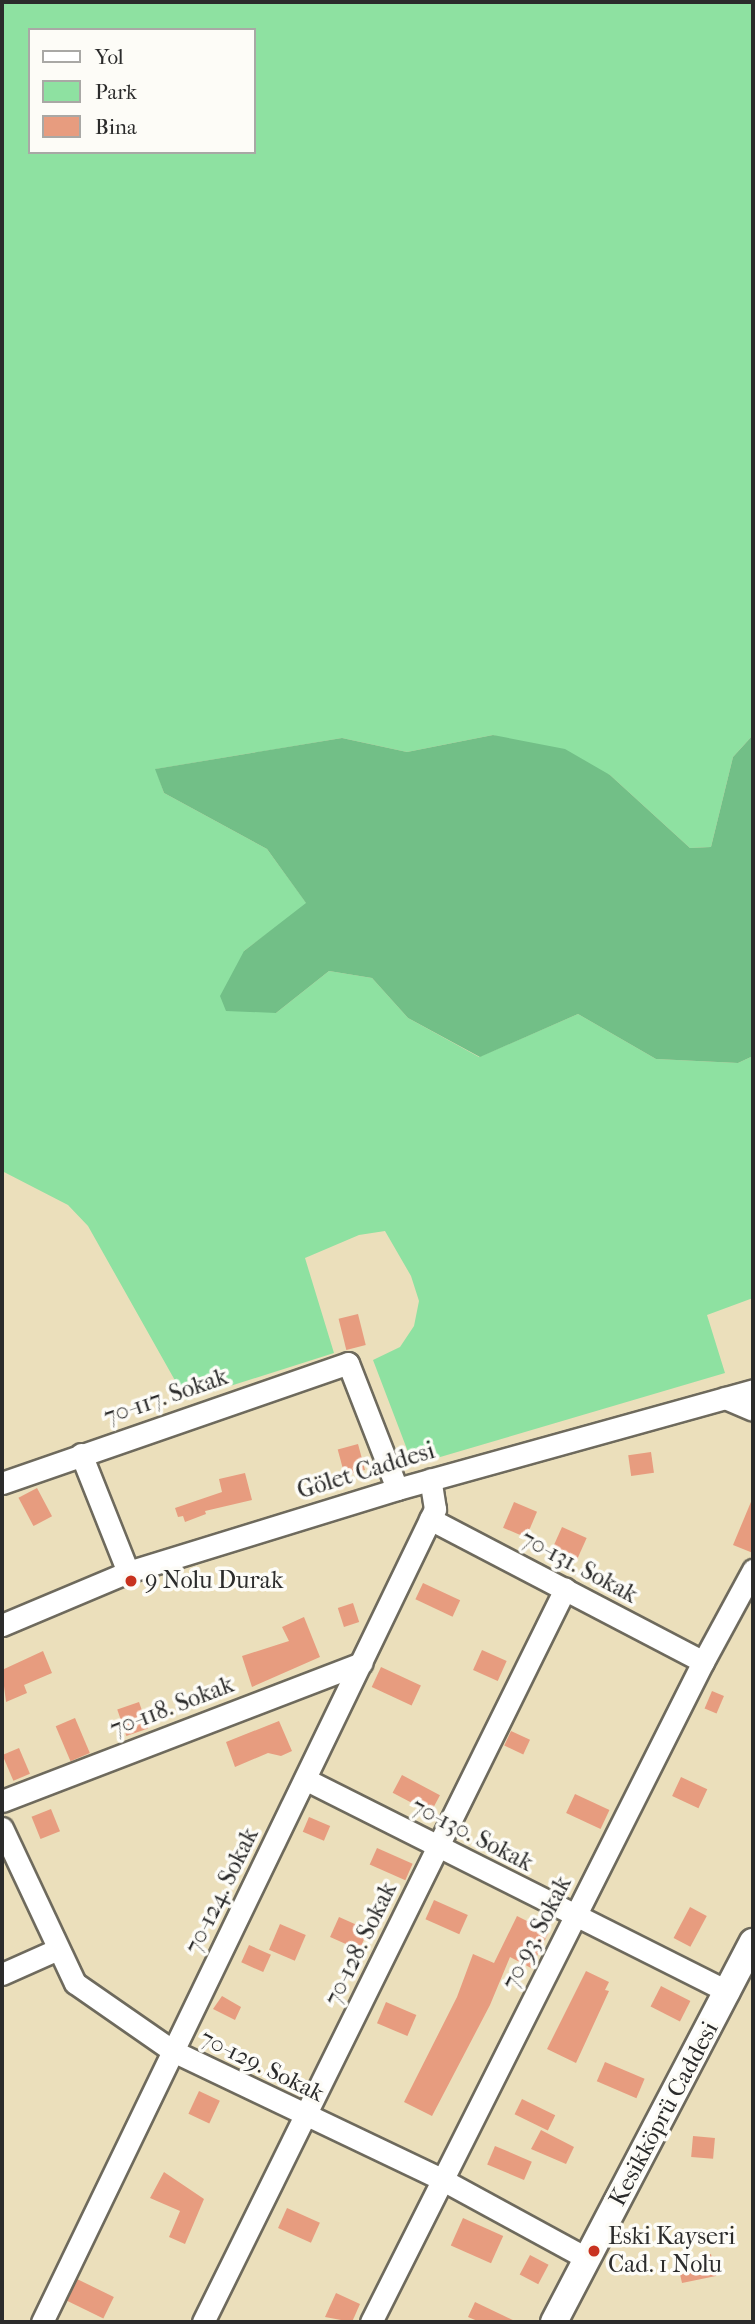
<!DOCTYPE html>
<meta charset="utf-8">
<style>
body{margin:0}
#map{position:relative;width:755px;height:2324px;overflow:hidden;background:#ebdfbb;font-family:"IM FELL French Canon",serif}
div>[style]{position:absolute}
.green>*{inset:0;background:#8ee1a1}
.forest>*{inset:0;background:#72bf87}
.building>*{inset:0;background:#e79c7f;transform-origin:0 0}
.roads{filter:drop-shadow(2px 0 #6e6a5d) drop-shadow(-2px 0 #6e6a5d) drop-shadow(0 2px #6e6a5d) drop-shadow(0 -2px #6e6a5d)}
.minor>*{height:21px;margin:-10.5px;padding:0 10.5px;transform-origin:10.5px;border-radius:10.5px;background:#fff}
.tertiary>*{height:26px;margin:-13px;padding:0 13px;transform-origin:13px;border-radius:13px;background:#fff}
.dots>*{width:19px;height:19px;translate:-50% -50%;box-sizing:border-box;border:4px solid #fdfcf7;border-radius:50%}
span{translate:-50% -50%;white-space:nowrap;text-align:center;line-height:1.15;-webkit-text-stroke:7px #fdfcf7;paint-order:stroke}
.street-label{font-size:24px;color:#2b2b2b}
.poi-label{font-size:24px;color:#2b2b2b}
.left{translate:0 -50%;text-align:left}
.frame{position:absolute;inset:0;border:4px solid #2b2b2b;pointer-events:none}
.legend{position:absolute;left:28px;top:28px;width:228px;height:126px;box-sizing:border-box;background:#fdfcf7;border:2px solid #a9a8a5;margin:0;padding:9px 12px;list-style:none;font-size:21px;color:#2b2b2b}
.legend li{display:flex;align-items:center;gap:14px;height:35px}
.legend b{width:35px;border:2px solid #a9a8a5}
</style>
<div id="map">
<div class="green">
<div style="clip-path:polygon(evenodd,2px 2px,753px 2px,753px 735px,733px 757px,711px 847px,690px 848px,610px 775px,493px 735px,407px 752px,342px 738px,156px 769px,164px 793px,267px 849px,307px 904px,244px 951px,276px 1013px,329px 971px,372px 978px,408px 1018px,479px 1057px,578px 1014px,656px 1059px,738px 1063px,753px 1056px,753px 1298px,707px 1315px,725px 1373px,413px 1465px,373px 1360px,400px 1347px,414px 1326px,419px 1301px,411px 1276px,385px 1231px,359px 1235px,305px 1258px,334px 1353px,186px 1400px,88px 1226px,68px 1205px,2px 1171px,2px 2px,30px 30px,254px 30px,254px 152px,30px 152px,30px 30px)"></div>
</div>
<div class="forest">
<div style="clip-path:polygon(493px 735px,565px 749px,610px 775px,690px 848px,711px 847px,733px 757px,753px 735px,753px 1056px,738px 1063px,656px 1059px,578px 1014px,480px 1057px,408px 1018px,372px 978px,329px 971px,276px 1013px,226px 1011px,220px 996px,244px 951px,306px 903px,267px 849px,164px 793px,155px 769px,342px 738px,407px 752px)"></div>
</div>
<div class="building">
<div style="left:358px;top:1314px;width:32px;height:20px;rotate:76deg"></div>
<div style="left:358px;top:1444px;width:27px;height:21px;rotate:75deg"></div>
<div style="left:651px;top:1452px;width:21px;height:23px;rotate:82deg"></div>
<div style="clip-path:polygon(245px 1473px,252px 1500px,205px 1511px,206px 1514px,185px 1522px,183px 1516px,178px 1517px,175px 1508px,222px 1492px,219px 1479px)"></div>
<div style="left:37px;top:1488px;width:32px;height:21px;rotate:62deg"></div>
<div style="clip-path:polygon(753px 1497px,753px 1553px,733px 1545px)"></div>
<div style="left:514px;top:1502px;width:25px;height:28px;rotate:23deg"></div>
<div style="left:562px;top:1527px;width:27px;height:25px;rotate:24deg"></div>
<div style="left:423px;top:1583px;width:41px;height:18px;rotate:25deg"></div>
<div style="left:353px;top:1603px;width:20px;height:16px;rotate:72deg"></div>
<div style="clip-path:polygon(304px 1617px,320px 1657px,252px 1687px,242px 1656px,289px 1641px,282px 1627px)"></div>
<div style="left:482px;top:1650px;width:27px;height:22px;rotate:24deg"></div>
<div style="clip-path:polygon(43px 1651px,52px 1673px,24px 1685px,27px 1693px,6px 1702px,2px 1670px)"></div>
<div style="left:381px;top:1667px;width:44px;height:22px;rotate:25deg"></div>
<div style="left:712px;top:1691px;width:13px;height:19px;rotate:23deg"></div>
<div style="left:139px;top:1702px;width:28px;height:23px;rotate:71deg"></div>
<div style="left:75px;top:1718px;width:38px;height:21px;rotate:67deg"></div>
<div style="clip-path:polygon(279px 1721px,292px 1751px,281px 1756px,268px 1753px,235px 1767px,226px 1742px)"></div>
<div style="left:511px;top:1731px;width:21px;height:16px;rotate:25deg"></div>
<div style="left:19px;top:1748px;width:28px;height:18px;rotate:67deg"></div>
<div style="left:402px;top:1775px;width:43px;height:20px;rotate:28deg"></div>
<div style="left:681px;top:1777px;width:29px;height:21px;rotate:25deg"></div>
<div style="left:575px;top:1794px;width:38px;height:21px;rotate:25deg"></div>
<div style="left:51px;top:1809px;width:24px;height:21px;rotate:68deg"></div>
<div style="left:309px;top:1817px;width:23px;height:16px;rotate:23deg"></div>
<div style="left:377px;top:1848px;width:39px;height:18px;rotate:24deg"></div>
<div style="left:434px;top:1900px;width:37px;height:21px;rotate:24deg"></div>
<div style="left:690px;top:1907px;width:19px;height:35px;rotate:28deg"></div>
<div style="clip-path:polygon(517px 1916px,549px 1932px,531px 1968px,510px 1957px,490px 2005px,432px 2116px,404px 2102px,457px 1997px,473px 1954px,494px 1963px)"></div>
<div style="left:339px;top:1917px;width:32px;height:22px;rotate:24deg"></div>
<div style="left:280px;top:1924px;width:28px;height:28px;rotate:23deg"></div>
<div style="left:249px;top:1945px;width:24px;height:19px;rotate:24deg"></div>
<div style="clip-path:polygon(586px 1971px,609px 1982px,605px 1990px,609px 1991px,576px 2063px,547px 2049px)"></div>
<div style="left:661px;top:1986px;width:33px;height:23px;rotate:27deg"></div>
<div style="clip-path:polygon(222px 1996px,241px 2007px,235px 2020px,213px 2009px)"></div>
<div style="left:386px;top:2002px;width:33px;height:23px;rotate:23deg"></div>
<div style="left:605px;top:2062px;width:43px;height:21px;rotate:23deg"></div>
<div style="left:199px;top:2091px;width:23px;height:25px;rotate:25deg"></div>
<div style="left:522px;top:2099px;width:37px;height:17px;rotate:26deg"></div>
<div style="clip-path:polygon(541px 2130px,574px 2147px,566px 2164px,531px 2149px)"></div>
<div style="left:693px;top:2136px;width:22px;height:21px;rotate:5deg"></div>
<div style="left:495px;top:2146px;width:40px;height:20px;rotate:23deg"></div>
<div style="clip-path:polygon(164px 2172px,204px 2199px,185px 2244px,169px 2237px,180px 2211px,150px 2198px)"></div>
<div style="left:287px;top:2208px;width:36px;height:22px;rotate:24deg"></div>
<div style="left:463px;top:2218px;width:44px;height:30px;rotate:24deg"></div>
<div style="clip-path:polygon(688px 2254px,690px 2259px,711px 2254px,716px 2276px,682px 2283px,676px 2257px)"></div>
<div style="left:530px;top:2255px;width:21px;height:22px;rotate:28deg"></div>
<div style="left:77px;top:2279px;width:41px;height:24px;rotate:26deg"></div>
<div style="clip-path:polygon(336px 2293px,360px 2304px,352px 2322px,325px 2317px)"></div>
<div style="clip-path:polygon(475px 2302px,517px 2322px,480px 2322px,468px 2317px)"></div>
</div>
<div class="roads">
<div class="minor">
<div style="left:725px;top:1398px;width:30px;rotate:23deg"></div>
<div style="left:81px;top:1454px;width:127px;rotate:68.3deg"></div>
<div style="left:2px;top:1483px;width:366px;rotate:-19.1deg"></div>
<div style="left:348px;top:1363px;width:135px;rotate:68.7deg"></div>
<div style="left:430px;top:1519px;width:308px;rotate:27.6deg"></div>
<div style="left:2px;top:1625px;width:137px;rotate:-22.8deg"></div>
<div style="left:128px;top:1572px;width:282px;rotate:-17.1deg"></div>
<div style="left:397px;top:1489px;width:370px;rotate:-15.5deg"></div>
<div style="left:305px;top:1779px;width:474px;rotate:26.7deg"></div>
<div style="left:2px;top:1801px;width:385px;rotate:-21deg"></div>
<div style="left:2px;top:1828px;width:171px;rotate:64.8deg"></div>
<div style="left:75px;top:1983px;width:119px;rotate:34.8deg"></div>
<div style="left:173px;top:2051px;width:299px;rotate:25.5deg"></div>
<div style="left:443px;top:2180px;width:165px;rotate:28.6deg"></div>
<div style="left:2px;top:1974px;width:59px;rotate:-24deg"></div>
<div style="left:42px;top:2322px;width:903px;rotate:-64.2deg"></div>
<div style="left:435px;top:1509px;width:30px;rotate:-99deg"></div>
<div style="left:203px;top:2322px;width:818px;rotate:-63.72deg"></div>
<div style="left:371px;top:2322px;width:739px;rotate:-63.3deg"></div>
<div style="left:703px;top:1662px;width:105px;rotate:-61.5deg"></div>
</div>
<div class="tertiary">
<div style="left:554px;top:2322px;width:429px;rotate:-62.4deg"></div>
</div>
</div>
<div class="dots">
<div style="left:131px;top:1581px;background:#c8321e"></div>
<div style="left:594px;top:2251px;background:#c8321e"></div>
</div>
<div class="street-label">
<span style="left:166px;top:1397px;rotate:-19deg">70-117. Sokak</span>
<span style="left:366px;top:1471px;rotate:-17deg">Gölet Caddesi</span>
<span style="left:579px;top:1567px;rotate:28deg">70-131. Sokak</span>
<span style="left:172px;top:1707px;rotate:-21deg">70-118. Sokak</span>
<span style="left:472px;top:1835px;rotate:27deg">70-130. Sokak</span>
<span style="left:222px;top:1891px;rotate:-64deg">70-124. Sokak</span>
<span style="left:537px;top:1933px;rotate:-63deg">70-93. Sokak</span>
<span style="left:361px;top:1944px;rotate:-64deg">70-128. Sokak</span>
<span style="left:262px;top:2066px;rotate:26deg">70-129. Sokak</span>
<span style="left:664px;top:2114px;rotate:-62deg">Kesikköprü Caddesi</span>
</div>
<div class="poi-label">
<span class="left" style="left:145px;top:1581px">9 Nolu Durak</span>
<span class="left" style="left:608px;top:2251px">Eski Kayseri<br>Cad. 1 Nolu</span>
</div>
<div class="frame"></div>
<ul class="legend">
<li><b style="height:9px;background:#fff"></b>Yol</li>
<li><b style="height:19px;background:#8ee1a1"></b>Park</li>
<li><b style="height:19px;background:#e79c7f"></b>Bina</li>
</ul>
</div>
